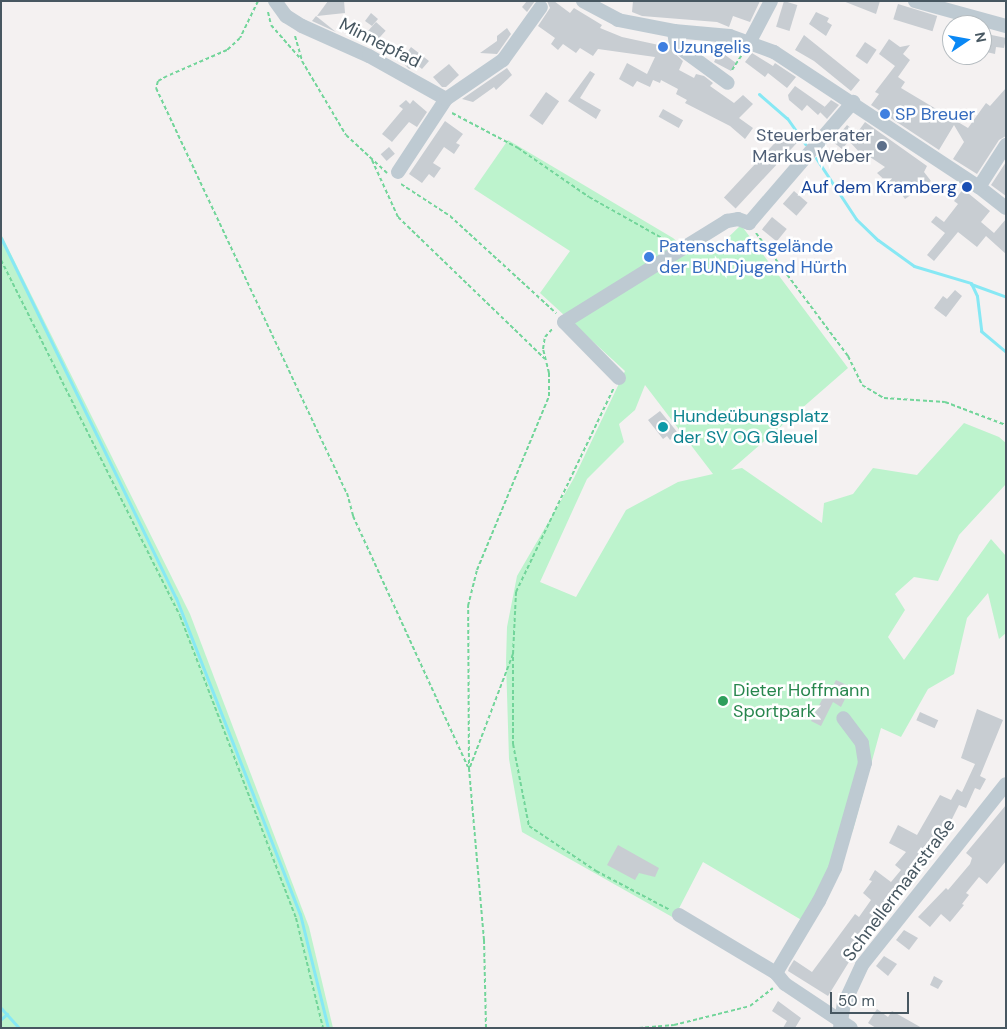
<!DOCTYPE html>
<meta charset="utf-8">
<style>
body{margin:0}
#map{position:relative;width:1007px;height:1029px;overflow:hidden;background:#f4f1f1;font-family:"DM Sans",sans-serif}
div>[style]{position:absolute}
.green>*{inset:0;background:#bdf3cd}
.stream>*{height:3px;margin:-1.5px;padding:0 1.5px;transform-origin:1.5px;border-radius:1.5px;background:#87e8f4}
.building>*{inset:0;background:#c8cdd2;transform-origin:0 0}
.path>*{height:2px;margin-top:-1px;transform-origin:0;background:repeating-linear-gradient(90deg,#72d59a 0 4px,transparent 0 6.5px)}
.minor>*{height:14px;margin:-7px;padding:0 7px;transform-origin:7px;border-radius:7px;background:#becad2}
.dots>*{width:14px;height:14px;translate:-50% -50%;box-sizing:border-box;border:2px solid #fff;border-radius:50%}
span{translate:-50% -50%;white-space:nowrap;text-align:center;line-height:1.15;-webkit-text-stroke:5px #fff;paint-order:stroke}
.street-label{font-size:18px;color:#475761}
.shop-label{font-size:18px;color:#366cbe}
.left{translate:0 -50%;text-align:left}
.service-label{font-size:18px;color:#4e5e75}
.right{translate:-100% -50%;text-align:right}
.transit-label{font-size:18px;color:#164399}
.culture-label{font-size:18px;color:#0d838f}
.leisure-label{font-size:18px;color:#27864d}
.frame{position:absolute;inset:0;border:2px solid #475761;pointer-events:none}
.north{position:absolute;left:942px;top:15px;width:50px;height:50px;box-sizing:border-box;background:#fff;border:1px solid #b5bcc0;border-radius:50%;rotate:78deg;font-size:14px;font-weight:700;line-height:20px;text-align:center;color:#475761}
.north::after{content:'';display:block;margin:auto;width:18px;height:22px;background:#0a88f5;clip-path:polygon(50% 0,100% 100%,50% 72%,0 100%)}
.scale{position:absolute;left:830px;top:992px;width:79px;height:22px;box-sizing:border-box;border:2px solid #475761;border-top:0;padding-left:6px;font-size:15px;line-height:18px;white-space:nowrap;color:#475761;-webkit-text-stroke:4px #fff;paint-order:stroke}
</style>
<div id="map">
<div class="green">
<div style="clip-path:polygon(evenodd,508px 140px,673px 238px,688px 251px,714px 251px,741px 225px,848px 368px,731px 470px,742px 468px,822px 523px,824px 503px,853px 494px,873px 468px,917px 475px,964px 423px,999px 437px,1006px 443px,1006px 484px,959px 535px,938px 581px,914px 577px,895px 594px,905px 610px,888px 637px,904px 660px,991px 539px,1006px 556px,1006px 633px,999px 639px,988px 593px,967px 618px,954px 674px,928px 689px,901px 737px,881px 728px,853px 830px,810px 925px,703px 862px,674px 918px,522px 832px,509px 759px,506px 662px,507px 627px,517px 576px,574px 478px,625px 371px,540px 293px,570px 251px,474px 189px,508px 140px,645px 385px,713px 474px,678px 482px,626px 510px,576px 597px,540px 582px,587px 479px,624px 442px,619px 424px,635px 410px,645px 385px)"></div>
<div style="clip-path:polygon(1px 234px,190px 614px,309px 927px,333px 1028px,1px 1028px)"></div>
</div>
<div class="stream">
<div style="left:759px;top:94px;width:37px;rotate:41deg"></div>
<div style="left:787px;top:118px;width:32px;rotate:55deg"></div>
<div style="left:816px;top:158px;width:73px;rotate:56.7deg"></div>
<div style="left:856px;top:219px;width:30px;rotate:44deg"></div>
<div style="left:878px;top:240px;width:44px;rotate:35.8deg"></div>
<div style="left:914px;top:266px;width:59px;rotate:16.6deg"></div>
<div style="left:971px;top:283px;width:14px;rotate:65deg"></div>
<div style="left:977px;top:296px;width:35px;rotate:83deg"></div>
<div style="left:981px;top:331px;width:33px;rotate:40deg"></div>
<div style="left:1px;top:238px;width:400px;rotate:64.1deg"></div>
<div style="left:176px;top:598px;width:339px;rotate:68.6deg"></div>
<div style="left:300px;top:914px;width:117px;rotate:76.2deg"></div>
<div style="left:971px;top:284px;width:37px;rotate:20deg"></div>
<div style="left:1px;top:1008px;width:27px;rotate:48deg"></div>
<div style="left:1px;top:1019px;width:8px;rotate:-40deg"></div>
</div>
<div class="building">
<div style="clip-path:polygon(328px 1px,344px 1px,345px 13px,317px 16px)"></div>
<div style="clip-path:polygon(527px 1px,535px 1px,527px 12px,522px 7px)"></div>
<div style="clip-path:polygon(547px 1px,554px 1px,570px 13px,574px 8px,602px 25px,600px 28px,622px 37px,668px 47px,683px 61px,679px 70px,694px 78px,696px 74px,704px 76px,713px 83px,710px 86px,734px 103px,743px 95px,753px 104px,739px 118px,753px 128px,745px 139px,730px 126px,685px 103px,687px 100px,676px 94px,678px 89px,661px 80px,660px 83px,653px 80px,650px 87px,637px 81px,633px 87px,619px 79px,627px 63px,647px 74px,655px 57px,598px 49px,593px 56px,580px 48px,576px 53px,563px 44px,558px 50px,551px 44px,555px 38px,538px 26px,550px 8px)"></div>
<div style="clip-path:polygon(633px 1px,760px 1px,750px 22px,733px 16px,729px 27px,717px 22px,642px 16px,632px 12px)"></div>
<div style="left:784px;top:1px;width:14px;height:27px;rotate:17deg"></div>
<div style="clip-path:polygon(843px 1px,880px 1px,876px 14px)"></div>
<div style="left:898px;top:4px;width:41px;height:16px;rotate:17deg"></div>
<div style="clip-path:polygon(816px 12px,829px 18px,827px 22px,832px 25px,826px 36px,809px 24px)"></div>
<div style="clip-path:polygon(371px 13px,378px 19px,372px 26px,365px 21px)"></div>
<div style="clip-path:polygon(316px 16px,336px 32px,312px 21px)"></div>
<div style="left:376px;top:22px;width:13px;height:18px;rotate:42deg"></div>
<div style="clip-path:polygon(507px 28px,511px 34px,497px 54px,480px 53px,497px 41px,497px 36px)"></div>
<div style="clip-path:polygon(982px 33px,1006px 38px,1004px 48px,996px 47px,995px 54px,982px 51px)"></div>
<div style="clip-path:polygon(804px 35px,860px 80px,851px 91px,814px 61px,795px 50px)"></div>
<div style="clip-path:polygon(889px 39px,900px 47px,910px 45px,903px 54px,910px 60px,898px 77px,905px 82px,901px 88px,968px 128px,986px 103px,990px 106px,1006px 88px,1006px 136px,999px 140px,977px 174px,953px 159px,964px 142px,954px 125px,939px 150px,871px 105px,879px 94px,875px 92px,895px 66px,879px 54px)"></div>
<div style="clip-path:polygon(702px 42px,709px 43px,736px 63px,731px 71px,714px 62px,716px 58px,700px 47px)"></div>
<div style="left:865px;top:42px;width:14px;height:17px;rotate:34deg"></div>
<div style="clip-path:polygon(411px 47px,429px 61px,422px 69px,417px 65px,409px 69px,401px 61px)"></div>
<div style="clip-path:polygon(752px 53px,773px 66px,775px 63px,796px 77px,787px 88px,768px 73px,765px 77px,745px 62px)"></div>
<div style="clip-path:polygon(449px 64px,459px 75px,446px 87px,442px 87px,433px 77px)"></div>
<div style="clip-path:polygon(507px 68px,512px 75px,496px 90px,494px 87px,473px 102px,462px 99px)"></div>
<div style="clip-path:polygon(590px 71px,595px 74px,580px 98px,601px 110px,596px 119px,568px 101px)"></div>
<div style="clip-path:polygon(795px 86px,825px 107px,818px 115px,807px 105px,802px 111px,789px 100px,788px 95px)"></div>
<div style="left:546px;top:92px;width:16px;height:29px;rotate:35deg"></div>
<div style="clip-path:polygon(406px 100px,410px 104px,413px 100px,427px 112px,417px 127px,409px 122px,392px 142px,382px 134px,403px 109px,399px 106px)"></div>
<div style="clip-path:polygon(831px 100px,839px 105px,827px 119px,820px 112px)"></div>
<div style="left:663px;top:109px;width:23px;height:9px;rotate:29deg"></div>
<div style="clip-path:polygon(445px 121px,463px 134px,456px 143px,460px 145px,454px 154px,444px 147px,433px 163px,441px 168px,434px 178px,429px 174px,422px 183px,409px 174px)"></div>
<div style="clip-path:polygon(865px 122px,927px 166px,924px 172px,931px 181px,905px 199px,894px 183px,890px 185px,877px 173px,885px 167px,864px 153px,862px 155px,849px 141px,842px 149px,833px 142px,847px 125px,857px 133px)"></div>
<div style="left:786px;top:131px;width:16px;height:91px;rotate:43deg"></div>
<div style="left:389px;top:147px;width:9px;height:11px;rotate:49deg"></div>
<div style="clip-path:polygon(1006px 162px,1006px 196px,991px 185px)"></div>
<div style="clip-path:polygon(963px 189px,990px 211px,981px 222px,994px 233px,1006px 219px,1006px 254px,986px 236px,977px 247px,958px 232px,934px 261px,927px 255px,945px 233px,931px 222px,936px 216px,944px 222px,958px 204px,954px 201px)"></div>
<div style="left:794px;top:191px;width:18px;height:17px;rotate:41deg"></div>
<div style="left:772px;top:217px;width:19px;height:16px;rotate:39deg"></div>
<div style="clip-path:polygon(955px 290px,962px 296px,946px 317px,934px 308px,943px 296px,947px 299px)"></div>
<div style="clip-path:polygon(660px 411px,678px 433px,670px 440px,667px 436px,663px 439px,648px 420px)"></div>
<div style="clip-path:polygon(836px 680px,851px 687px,841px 707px,833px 702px,821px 726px,811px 721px,827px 690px,830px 692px)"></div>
<div style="clip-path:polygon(977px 709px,1003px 720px,980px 776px,986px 779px,980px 790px,975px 788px,966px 808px,959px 805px,949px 825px,944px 822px,927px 858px,888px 908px,884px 905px,828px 996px,788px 971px,789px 968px,794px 960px,812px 972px,855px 914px,859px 917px,871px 900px,863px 893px,872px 881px,869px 880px,875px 870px,891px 882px,901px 870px,895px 865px,906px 852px,889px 843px,898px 825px,917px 835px,940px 795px,951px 800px,957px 789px,962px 792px,975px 764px,961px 758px)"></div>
<div style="left:920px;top:712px;width:20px;height:9px;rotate:24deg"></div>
<div style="clip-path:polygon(1006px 805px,1006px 861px,987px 884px,979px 877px,966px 893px,969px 895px,962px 904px,964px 905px,950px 922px,941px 914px,930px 927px,918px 917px,946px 888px,948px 890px,970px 864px,972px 858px,966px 853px)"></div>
<div style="clip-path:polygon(618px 845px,659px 868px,655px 877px,639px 873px,635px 880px,607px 865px)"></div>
<div style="clip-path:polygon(904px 930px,918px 938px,909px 950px,896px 940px)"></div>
<div style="clip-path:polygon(884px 956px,897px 964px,888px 976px,876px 966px)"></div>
<div style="clip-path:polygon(934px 976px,943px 981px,938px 989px,930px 985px)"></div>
<div style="clip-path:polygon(778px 1001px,801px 1018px,795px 1028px,783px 1028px,787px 1021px,772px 1011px)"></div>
<div style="clip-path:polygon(877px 1009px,888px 1017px,892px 1011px,922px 1028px,876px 1028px,868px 1023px)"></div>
</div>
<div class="path">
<div style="left:258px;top:1px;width:41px;rotate:115.9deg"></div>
<div style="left:240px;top:38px;width:18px;rotate:137deg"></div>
<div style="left:227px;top:50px;width:65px;rotate:156.6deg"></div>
<div style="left:167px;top:76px;width:10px;rotate:151deg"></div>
<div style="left:158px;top:81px;width:7px;rotate:106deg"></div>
<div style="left:156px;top:88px;width:448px;rotate:64.8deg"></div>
<div style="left:347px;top:493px;width:24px;rotate:75deg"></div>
<div style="left:353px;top:516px;width:276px;rotate:65.4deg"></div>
<div style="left:268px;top:12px;width:13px;rotate:77deg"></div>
<div style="left:271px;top:25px;width:43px;rotate:48.8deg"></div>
<div style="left:295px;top:36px;width:26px;rotate:74deg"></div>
<div style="left:302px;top:61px;width:86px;rotate:59.3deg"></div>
<div style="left:346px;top:135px;width:56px;rotate:42.8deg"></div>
<div style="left:732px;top:70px;width:20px;rotate:-57deg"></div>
<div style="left:452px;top:113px;width:75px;rotate:27.9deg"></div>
<div style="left:518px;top:148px;width:86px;rotate:34.6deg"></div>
<div style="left:589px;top:197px;width:92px;rotate:29.4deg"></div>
<div style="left:372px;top:160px;width:63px;rotate:65.5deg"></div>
<div style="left:398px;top:217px;width:204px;rotate:44deg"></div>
<div style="left:401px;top:184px;width:59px;rotate:33.1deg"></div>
<div style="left:450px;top:216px;width:144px;rotate:42.5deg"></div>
<div style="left:756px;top:233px;width:154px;rotate:53.2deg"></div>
<div style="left:848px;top:356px;width:32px;rotate:64deg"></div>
<div style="left:862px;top:385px;width:26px;rotate:31deg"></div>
<div style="left:884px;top:398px;width:61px;rotate:3.8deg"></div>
<div style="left:945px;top:402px;width:65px;rotate:20.7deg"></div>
<div style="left:1px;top:260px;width:398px;rotate:63.3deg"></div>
<div style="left:180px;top:616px;width:324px;rotate:69deg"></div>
<div style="left:296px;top:918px;width:113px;rotate:76.2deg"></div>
<div style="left:513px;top:657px;width:87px;rotate:90deg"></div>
<div style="left:513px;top:744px;width:84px;rotate:79deg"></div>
<div style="left:529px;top:826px;width:81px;rotate:33.9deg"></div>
<div style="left:596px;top:871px;width:84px;rotate:27.8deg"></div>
<div style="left:470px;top:767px;width:121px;rotate:-69.2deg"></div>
<div style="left:513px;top:654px;width:62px;rotate:-87.2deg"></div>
<div style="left:516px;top:592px;width:227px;rotate:-64.4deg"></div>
<div style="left:486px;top:1028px;width:88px;rotate:-91.3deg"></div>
<div style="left:484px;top:940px;width:171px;rotate:-95deg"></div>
<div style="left:469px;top:770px;width:164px;rotate:-90.3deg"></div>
<div style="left:468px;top:606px;width:37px;rotate:-76deg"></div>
<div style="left:477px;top:570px;width:188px;rotate:-67.5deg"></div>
<div style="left:549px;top:396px;width:23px;rotate:-90deg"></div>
<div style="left:549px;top:373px;width:25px;rotate:-104deg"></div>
<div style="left:543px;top:349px;width:12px;rotate:-81deg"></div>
<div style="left:545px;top:337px;width:12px;rotate:-48deg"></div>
<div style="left:639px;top:1028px;width:35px;rotate:-5deg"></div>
<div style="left:674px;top:1025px;width:78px;rotate:-14deg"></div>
<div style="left:750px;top:1006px;width:29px;rotate:-38deg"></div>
</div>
<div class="minor">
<div style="left:275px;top:1px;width:19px;rotate:54deg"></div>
<div style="left:286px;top:16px;width:19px;rotate:32deg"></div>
<div style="left:302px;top:26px;width:73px;rotate:24.1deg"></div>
<div style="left:369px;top:56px;width:88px;rotate:29.2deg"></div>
<div style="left:583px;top:1px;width:40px;rotate:28deg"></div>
<div style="left:618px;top:20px;width:57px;rotate:11.1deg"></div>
<div style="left:674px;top:31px;width:56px;rotate:5.1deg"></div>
<div style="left:730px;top:36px;width:47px;rotate:20deg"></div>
<div style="left:774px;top:52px;width:245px;rotate:33.4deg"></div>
<div style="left:979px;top:187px;width:34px;rotate:38deg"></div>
<div style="left:915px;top:1px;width:94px;rotate:15.4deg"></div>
<div style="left:674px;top:31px;width:14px;rotate:82deg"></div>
<div style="left:676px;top:45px;width:64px;rotate:36.2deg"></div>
<div style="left:750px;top:41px;width:45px;rotate:-62.3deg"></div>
<div style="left:398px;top:172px;width:87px;rotate:-56.7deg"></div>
<div style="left:446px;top:99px;width:69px;rotate:-34.4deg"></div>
<div style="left:503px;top:60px;width:65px;rotate:-54.4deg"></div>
<div style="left:979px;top:187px;width:50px;rotate:-57.3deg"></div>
<div style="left:619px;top:378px;width:78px;rotate:-134.5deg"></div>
<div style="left:564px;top:322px;width:192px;rotate:-31.8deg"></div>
<div style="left:727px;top:221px;width:11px;rotate:-10deg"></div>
<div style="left:738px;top:219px;width:12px;rotate:20deg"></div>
<div style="left:749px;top:223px;width:160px;rotate:-49.3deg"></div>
<div style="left:679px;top:915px;width:113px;rotate:30.9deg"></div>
<div style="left:776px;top:973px;width:14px;rotate:51deg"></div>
<div style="left:785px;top:984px;width:79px;rotate:33.7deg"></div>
<div style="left:776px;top:973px;width:84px;rotate:-59.2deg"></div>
<div style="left:819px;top:901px;width:37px;rotate:-64deg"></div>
<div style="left:835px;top:868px;width:109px;rotate:-74.1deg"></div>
<div style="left:865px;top:763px;width:20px;rotate:-99deg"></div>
<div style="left:862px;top:743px;width:31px;rotate:-127deg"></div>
<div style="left:840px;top:1028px;width:24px;rotate:-81deg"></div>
<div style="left:844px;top:1004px;width:43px;rotate:-65.2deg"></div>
<div style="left:862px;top:965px;width:231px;rotate:-51.5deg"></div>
</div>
<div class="dots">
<div style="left:663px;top:47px;background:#3f7fe0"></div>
<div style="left:885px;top:114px;background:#3f7fe0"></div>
<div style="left:882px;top:146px;background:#5c6f8a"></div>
<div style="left:967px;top:187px;background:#1a4fb4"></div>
<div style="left:649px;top:257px;background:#3f7fe0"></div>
<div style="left:663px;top:427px;background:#0f9aa8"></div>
<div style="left:723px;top:701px;background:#2e9e5b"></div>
</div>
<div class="street-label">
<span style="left:380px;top:43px;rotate:27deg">Minnepfad</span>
<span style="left:899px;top:890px;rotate:-53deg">Schnellermaarstraße</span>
</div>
<div class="shop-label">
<span class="left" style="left:673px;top:47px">Uzungelis</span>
<span class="left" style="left:895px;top:114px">SP Breuer</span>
<span class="left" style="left:659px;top:257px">Patenschaftsgelände<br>der BUNDjugend Hürth</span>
</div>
<div class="service-label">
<span class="right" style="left:872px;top:146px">Steuerberater<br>Markus Weber</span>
</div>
<div class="transit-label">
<span class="right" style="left:957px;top:187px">Auf dem Kramberg</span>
</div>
<div class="culture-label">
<span class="left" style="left:673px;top:427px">Hundeübungsplatz<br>der SV OG Gleuel</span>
</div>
<div class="leisure-label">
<span class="left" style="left:733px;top:701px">Dieter Hoffmann<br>Sportpark</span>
</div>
<div class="frame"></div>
<div class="north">N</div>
<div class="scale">50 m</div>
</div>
